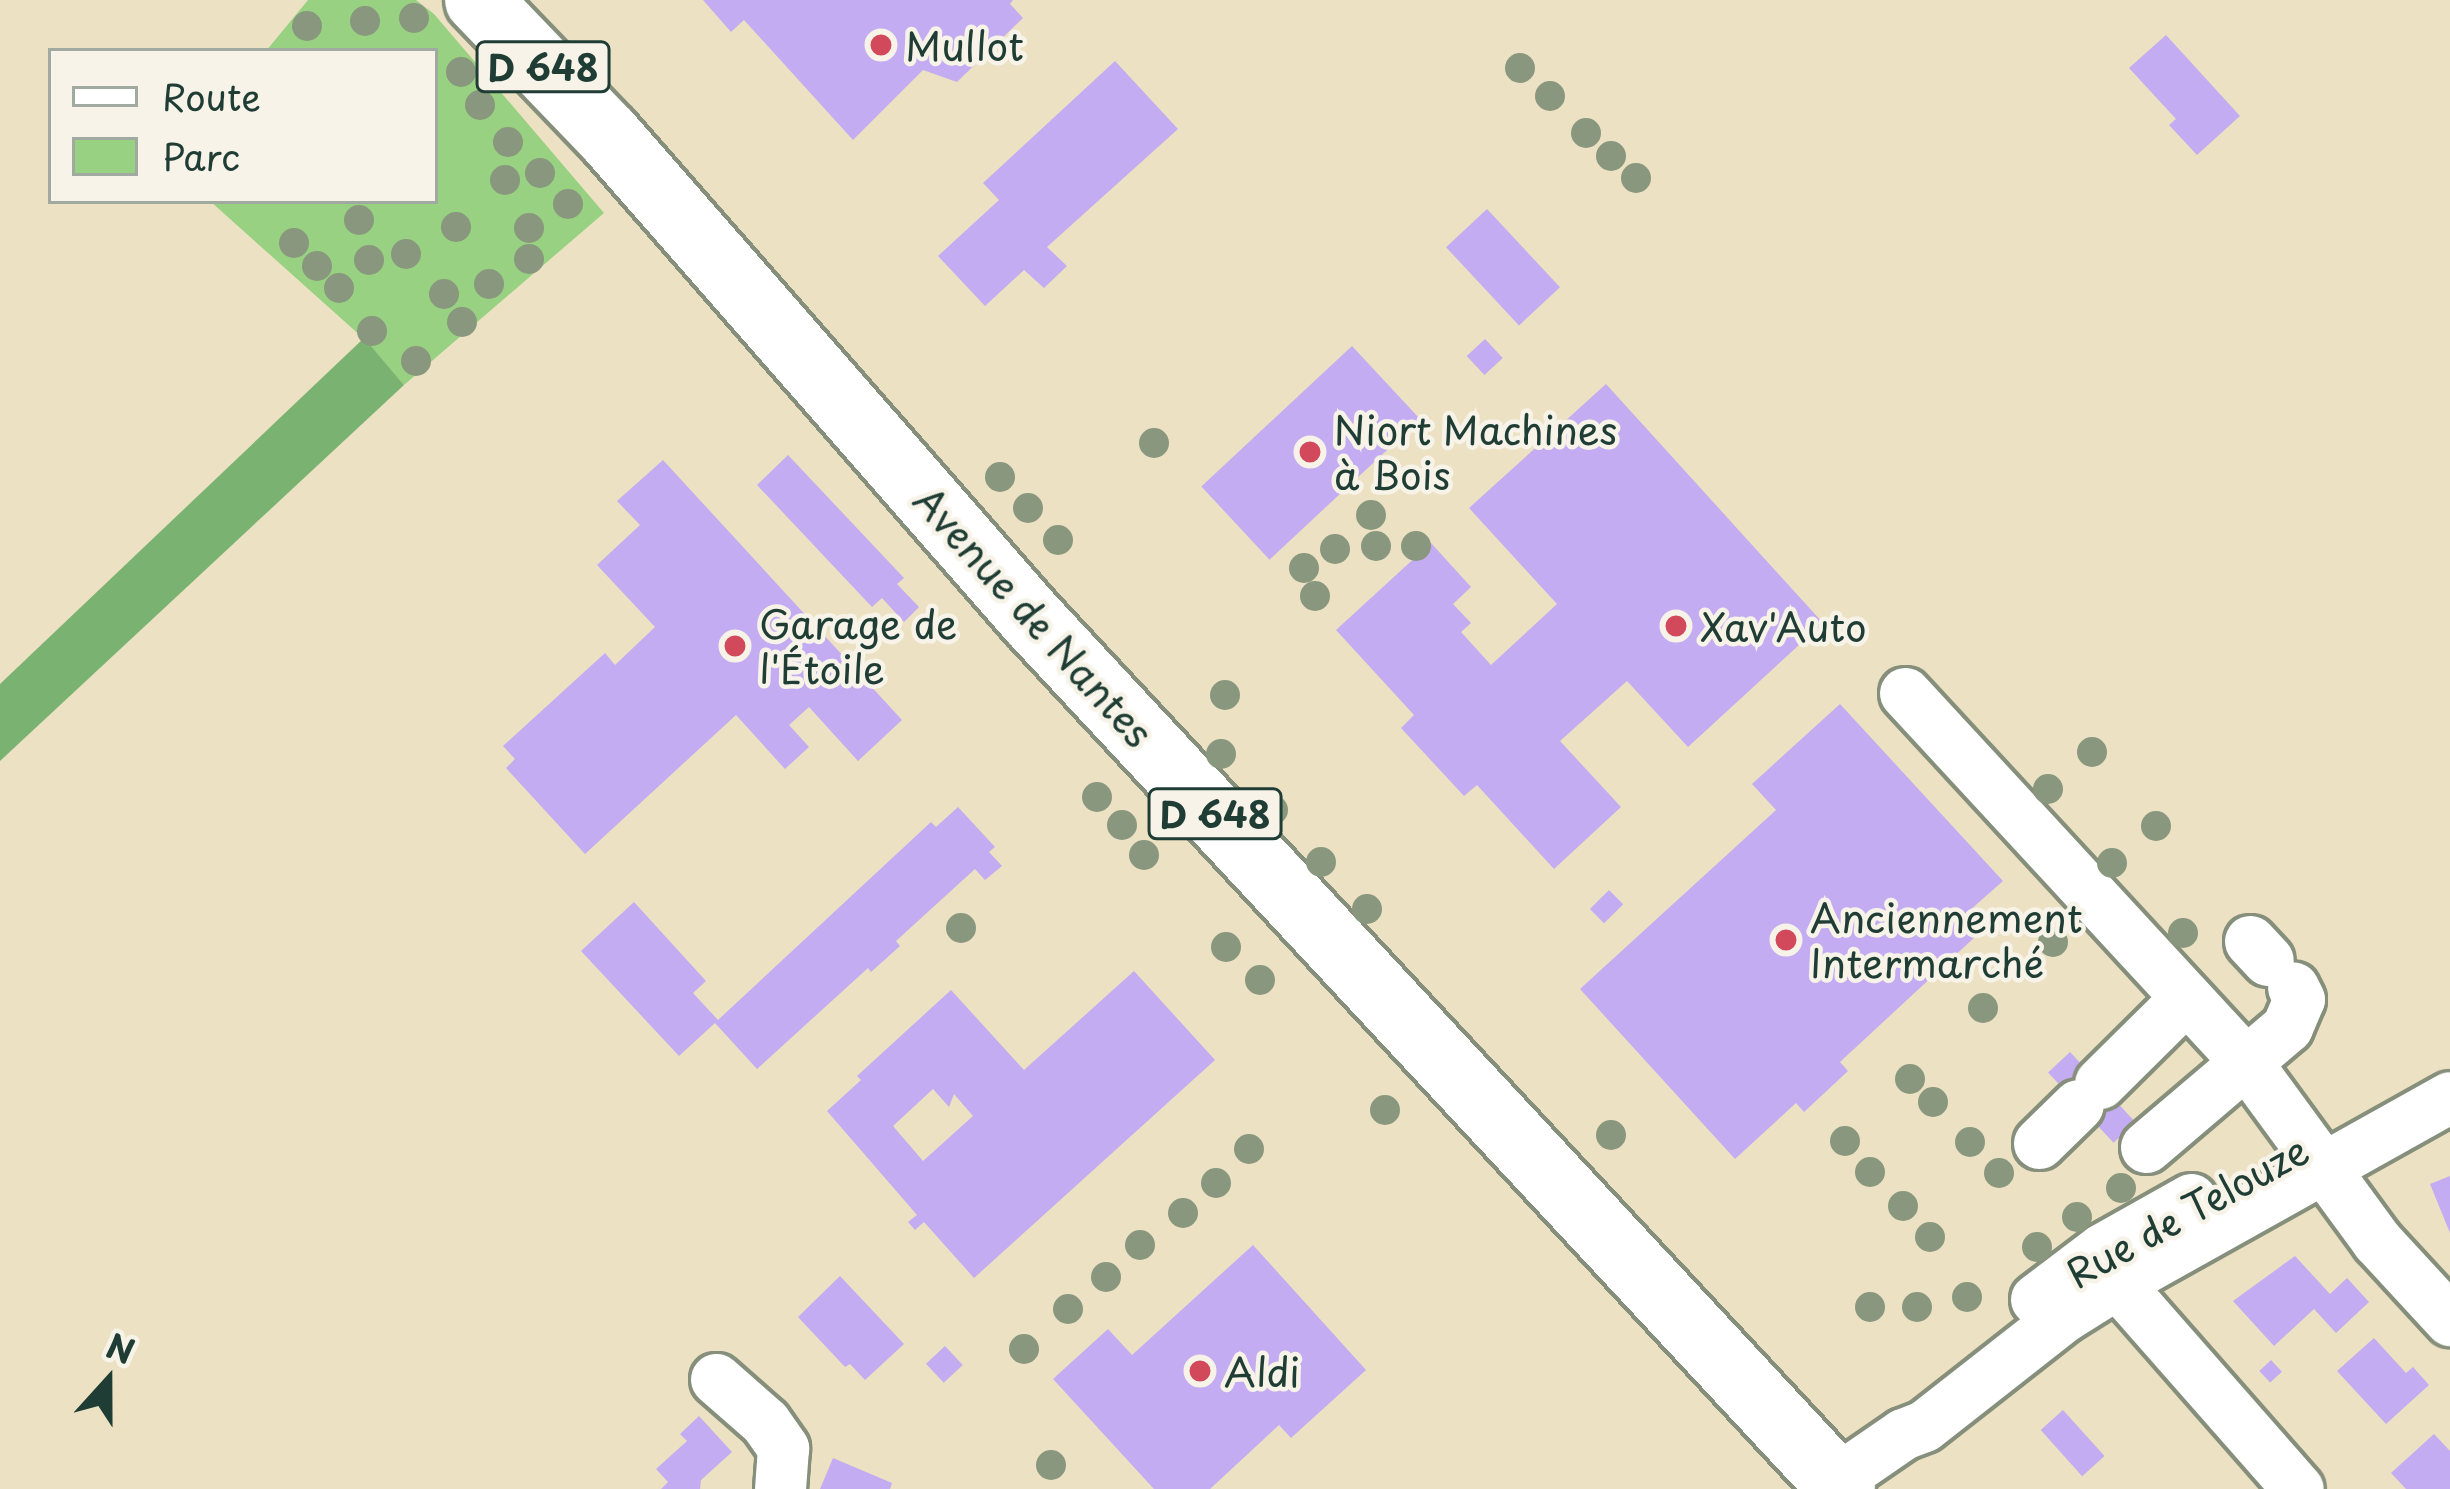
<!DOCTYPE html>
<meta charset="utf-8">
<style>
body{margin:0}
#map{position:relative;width:2450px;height:1489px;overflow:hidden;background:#ece1c2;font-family:"Playpen Sans",sans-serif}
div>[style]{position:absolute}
.green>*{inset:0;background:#99d183}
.forest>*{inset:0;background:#7ab371}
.building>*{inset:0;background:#c3acf1;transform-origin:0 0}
.roads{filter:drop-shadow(3px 0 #868f7b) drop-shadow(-3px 0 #868f7b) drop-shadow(0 3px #868f7b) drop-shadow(0 -3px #868f7b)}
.minor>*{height:51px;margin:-25.5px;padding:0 25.5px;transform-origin:25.5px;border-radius:25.5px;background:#fff}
.major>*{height:66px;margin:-33px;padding:0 33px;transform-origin:33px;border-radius:33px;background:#fff}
.trees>*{width:30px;height:30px;margin:-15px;border-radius:50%;background:#88977d}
.dots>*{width:33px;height:33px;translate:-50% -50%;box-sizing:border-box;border:6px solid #f7f3e8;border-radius:50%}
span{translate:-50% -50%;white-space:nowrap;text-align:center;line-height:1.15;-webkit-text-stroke:9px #f7f3e8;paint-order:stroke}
.shield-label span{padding:3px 9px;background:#f7f3e8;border:3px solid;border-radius:9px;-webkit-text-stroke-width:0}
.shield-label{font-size:36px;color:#1f3d34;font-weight:700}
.poi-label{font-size:39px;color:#1f3d34}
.left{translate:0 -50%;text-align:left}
.street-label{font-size:39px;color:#1f3d34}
.legend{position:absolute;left:48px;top:48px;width:390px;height:156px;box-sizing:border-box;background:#f7f3e8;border:3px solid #a1aaa0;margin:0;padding:15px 21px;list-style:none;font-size:36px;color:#1f3d34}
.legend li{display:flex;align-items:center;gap:24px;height:60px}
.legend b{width:60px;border:3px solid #a1aaa0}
.north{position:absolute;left:48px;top:1321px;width:120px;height:120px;-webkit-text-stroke:9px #f7f3e8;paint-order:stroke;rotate:21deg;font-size:33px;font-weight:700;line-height:48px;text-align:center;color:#1f3d34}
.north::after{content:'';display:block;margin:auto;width:42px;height:54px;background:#1f3d34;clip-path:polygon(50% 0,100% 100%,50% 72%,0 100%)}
</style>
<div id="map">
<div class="green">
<div style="clip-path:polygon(308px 0,416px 0,434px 14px,604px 213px,404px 385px,363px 338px,210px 201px,435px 201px,435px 51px,266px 51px)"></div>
</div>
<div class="forest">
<div style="clip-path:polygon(364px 338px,404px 385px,0 761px,0 684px)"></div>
</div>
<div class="building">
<div style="clip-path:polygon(703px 0,1013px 0,1010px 4px,1023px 18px,957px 82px,923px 70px,853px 140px,744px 20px,731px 32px)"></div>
<div style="clip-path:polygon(2166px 35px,2240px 116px,2197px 155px,2169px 125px,2176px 119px,2129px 68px)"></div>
<div style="clip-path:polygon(1115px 61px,1178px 129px,1047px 247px,1067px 266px,1044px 288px,1024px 270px,985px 306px,938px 256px,999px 200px,983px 183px)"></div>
<div style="left:1487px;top:209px;width:107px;height:56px;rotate:47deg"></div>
<div style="left:1485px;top:339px;width:26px;height:25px;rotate:47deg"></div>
<div style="left:1352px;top:346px;width:100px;height:206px;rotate:47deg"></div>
<div style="clip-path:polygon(1606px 384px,1823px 623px,1688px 747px,1627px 681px,1560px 741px,1621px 807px,1554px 869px,1477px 785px,1464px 796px,1401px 728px,1414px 715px,1336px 630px,1431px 543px,1471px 587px,1453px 604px,1471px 623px,1461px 632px,1491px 665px,1557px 604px,1469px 508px)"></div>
<div style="clip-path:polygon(788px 455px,904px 578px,897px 584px,919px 607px,904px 622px,882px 598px,872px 607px,757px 485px)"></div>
<div style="clip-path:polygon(663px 460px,902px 720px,858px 761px,809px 707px,789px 725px,809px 747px,785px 769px,736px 715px,585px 854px,506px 768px,515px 759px,503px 746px,605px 653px,615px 665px,655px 627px,597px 565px,640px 525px,617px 501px)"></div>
<div style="clip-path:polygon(1840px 704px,2003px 881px,1960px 919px,1976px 936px,1840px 1062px,1848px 1071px,1804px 1112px,1796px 1103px,1735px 1159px,1580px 989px,1776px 810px,1752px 784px)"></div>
<div style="clip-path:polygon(958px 807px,995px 847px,989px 852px,1002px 866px,985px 880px,975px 869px,896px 941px,900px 946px,871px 972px,868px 968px,757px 1069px,715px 1023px,679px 1056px,581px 951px,634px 902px,706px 981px,693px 993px,718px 1020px,931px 822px,936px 827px)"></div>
<div style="left:1609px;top:890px;width:20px;height:27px;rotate:45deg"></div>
<div style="clip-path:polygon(evenodd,1134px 971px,1215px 1060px,974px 1278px,924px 1222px,915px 1230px,908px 1222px,917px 1215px,827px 1111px,861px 1080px,857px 1076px,951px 990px,1024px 1070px,1134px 971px,933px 1089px,949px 1107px,954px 1094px,973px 1116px,923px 1161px,893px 1126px,933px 1089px)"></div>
<div style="left:2070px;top:1052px;width:96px;height:30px;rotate:47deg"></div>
<div style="clip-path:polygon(2450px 1176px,2450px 1233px,2430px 1184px)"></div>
<div style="clip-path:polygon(1253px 1245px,1366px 1370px,1291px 1438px,1279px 1425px,1210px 1489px,1154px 1489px,1053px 1379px,1108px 1329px,1132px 1355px)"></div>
<div style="clip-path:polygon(2295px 1256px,2330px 1294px,2347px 1278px,2369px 1302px,2336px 1333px,2314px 1309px,2274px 1346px,2233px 1301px)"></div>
<div style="clip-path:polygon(840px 1276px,904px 1344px,865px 1380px,850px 1364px,845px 1367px,798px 1317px)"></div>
<div style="clip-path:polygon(2374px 1338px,2406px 1373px,2413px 1367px,2429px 1385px,2386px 1424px,2337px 1371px)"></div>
<div style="left:945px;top:1346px;width:26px;height:26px;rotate:47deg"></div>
<div style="left:2271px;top:1360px;width:16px;height:16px;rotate:47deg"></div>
<div style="left:2063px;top:1410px;width:62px;height:30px;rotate:48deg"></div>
<div style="clip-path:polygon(699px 1416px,732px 1452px,701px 1480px,700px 1489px,661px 1489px,668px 1482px,656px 1469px,687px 1441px,680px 1434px)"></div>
<div style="clip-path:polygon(2434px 1434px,2450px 1451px,2450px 1489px,2406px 1489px,2391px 1473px)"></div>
<div style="clip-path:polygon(833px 1458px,892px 1483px,890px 1489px,820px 1489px)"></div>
</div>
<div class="roads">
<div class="minor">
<div style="left:1905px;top:693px;width:502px;rotate:47.26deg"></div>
<div style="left:2246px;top:1062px;width:222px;rotate:53.8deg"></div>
<div style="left:2377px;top:1241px;width:108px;rotate:47.3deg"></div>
<div style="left:2250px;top:941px;width:26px;rotate:47deg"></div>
<div style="left:2100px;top:1083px;width:121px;rotate:-44.7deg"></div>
<div style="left:2039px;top:1143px;width:54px;rotate:-44.3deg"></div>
<div style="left:2146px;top:1147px;width:185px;rotate:-40.4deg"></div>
<div style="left:2287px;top:1027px;width:30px;rotate:-67deg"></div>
<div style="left:2299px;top:999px;width:13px;rotate:-117deg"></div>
<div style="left:2117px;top:1283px;width:274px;rotate:48.7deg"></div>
<div style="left:2036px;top:1299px;width:83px;rotate:-37.1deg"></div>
<div style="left:2102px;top:1249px;width:102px;rotate:-29.3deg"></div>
<div style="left:716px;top:1379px;width:65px;rotate:41.3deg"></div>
<div style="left:765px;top:1422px;width:32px;rotate:55deg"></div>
<div style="left:783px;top:1448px;width:41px;rotate:94.2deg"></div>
<div style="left:1823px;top:1489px;width:97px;rotate:-34.5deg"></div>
<div style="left:1903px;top:1434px;width:22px;rotate:-21deg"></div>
<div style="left:1924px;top:1426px;width:177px;rotate:-38.1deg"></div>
<div style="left:2063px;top:1317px;width:64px;rotate:-32.2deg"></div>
<div style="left:2117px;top:1283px;width:381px;rotate:-29.2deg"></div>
</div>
<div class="major">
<div style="left:478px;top:0;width:187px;rotate:46.1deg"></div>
<div style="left:608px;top:135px;width:642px;rotate:48.79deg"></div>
<div style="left:1031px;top:618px;width:1190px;rotate:47.04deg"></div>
</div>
</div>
<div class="trees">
<div style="left:414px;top:18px"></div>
<div style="left:365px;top:21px"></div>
<div style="left:307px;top:26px"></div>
<div style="left:1520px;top:68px"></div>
<div style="left:461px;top:72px"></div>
<div style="left:1550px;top:96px"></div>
<div style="left:480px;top:105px"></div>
<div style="left:1586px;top:133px"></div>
<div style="left:508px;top:142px"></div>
<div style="left:1611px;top:156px"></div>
<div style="left:540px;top:173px"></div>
<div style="left:1636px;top:178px"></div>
<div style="left:505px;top:180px"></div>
<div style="left:568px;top:204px"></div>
<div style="left:359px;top:220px"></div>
<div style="left:456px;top:227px"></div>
<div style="left:529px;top:228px"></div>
<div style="left:294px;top:243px"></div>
<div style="left:406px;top:254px"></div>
<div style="left:529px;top:259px"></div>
<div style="left:369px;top:260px"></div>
<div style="left:317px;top:266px"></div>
<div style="left:489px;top:284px"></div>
<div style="left:339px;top:288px"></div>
<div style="left:444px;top:294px"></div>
<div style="left:462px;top:322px"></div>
<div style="left:372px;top:331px"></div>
<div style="left:416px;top:361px"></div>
<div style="left:1154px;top:443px"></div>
<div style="left:1000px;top:477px"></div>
<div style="left:1028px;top:508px"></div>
<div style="left:1371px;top:515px"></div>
<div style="left:1058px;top:540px"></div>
<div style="left:1376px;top:546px"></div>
<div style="left:1416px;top:546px"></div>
<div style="left:1335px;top:549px"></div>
<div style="left:1304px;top:568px"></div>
<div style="left:1315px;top:596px"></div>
<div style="left:1225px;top:695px"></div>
<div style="left:2092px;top:752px"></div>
<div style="left:1221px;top:754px"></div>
<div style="left:2048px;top:789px"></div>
<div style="left:1097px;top:797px"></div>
<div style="left:1273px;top:810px"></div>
<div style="left:1122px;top:825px"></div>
<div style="left:2156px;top:826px"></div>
<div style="left:1144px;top:855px"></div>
<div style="left:1321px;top:862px"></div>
<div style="left:2112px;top:863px"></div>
<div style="left:1367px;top:909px"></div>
<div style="left:961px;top:928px"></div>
<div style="left:2183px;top:933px"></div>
<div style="left:2053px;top:942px"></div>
<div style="left:1226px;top:947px"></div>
<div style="left:1260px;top:980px"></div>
<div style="left:1983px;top:1008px"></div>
<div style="left:1910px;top:1079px"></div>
<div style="left:1933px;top:1102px"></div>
<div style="left:1385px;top:1110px"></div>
<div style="left:1611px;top:1135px"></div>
<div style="left:1845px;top:1141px"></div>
<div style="left:1970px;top:1142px"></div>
<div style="left:1249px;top:1149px"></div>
<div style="left:1870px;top:1172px"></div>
<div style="left:1999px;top:1173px"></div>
<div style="left:1216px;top:1183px"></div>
<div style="left:2121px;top:1188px"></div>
<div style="left:1903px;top:1206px"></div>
<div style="left:1183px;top:1213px"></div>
<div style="left:2077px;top:1217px"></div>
<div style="left:1930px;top:1237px"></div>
<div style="left:1140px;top:1245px"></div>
<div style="left:2037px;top:1247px"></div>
<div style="left:1106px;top:1277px"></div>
<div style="left:1967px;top:1297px"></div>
<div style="left:1870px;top:1307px"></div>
<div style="left:1917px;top:1307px"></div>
<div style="left:1068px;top:1309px"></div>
<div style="left:1024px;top:1349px"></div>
<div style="left:1051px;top:1465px"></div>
</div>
<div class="dots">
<div style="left:881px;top:45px;background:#d1495b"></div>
<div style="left:1310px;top:452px;background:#d1495b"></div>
<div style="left:1676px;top:626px;background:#d1495b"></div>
<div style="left:735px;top:646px;background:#d1495b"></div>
<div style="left:1786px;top:940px;background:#d1495b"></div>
<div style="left:1200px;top:1371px;background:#d1495b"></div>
</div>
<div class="shield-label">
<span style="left:543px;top:67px">D 648</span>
<span style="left:1215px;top:814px">D 648</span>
</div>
<div class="poi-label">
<span class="left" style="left:905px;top:45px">Mullot</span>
<span class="left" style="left:1334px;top:452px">Niort Machines<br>à Bois</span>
<span class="left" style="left:759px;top:646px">Garage de<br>l'Étoile</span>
<span class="left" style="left:1700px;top:626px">Xav'Auto</span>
<span class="left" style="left:1810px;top:940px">Anciennement<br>Intermarché</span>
<span class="left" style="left:1224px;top:1371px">Aldi</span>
</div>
<div class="street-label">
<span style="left:1034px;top:616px;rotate:48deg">Avenue de Nantes</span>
<span style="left:2187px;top:1211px;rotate:-29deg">Rue de Telouze</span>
</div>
<ul class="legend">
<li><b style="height:15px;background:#fff"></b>Route</li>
<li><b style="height:33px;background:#99d183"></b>Parc</li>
</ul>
<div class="north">N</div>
</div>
